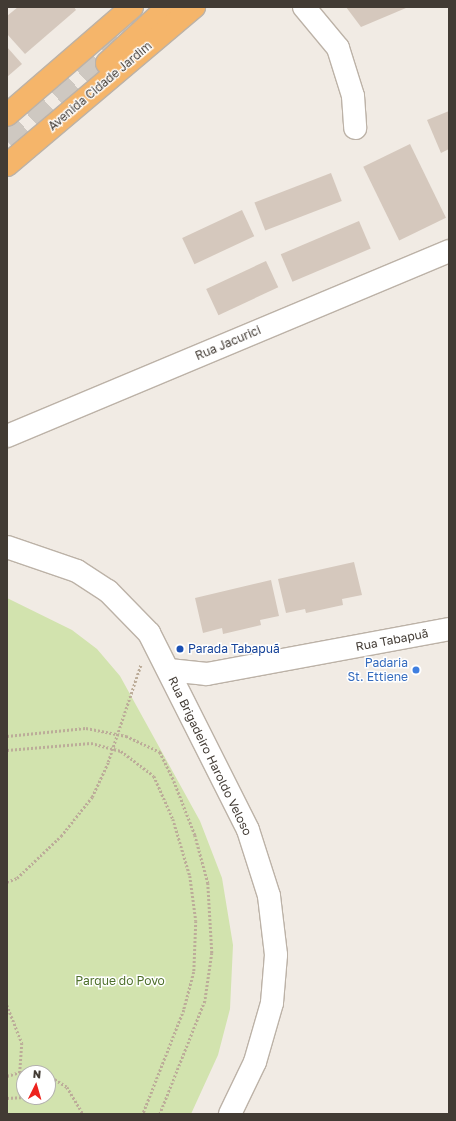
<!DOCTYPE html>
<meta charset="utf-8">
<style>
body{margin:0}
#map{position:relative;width:456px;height:1121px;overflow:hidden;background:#f1ebe4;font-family:"Golos Text",sans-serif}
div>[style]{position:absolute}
.green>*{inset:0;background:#d2e3ae}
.building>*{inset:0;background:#d5c8bd;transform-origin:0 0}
.highway-tunnel>*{height:22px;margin-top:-11px;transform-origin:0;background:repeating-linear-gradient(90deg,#cec8c1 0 22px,transparent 0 33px)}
.path>*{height:2.5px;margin-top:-1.25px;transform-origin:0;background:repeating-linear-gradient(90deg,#bcac99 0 2px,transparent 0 4px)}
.roads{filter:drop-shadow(1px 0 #bcb2a7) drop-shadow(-1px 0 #bcb2a7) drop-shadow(0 1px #bcb2a7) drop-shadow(0 -1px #bcb2a7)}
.minor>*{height:22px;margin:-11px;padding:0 11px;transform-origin:11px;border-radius:11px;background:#fff}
.highway>*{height:22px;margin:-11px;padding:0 11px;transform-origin:11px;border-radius:11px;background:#f5b56a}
.dots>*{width:11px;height:11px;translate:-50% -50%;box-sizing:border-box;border:2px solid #fff;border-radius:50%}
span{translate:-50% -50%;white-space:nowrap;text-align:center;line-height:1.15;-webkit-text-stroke:3px #fff;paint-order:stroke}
.street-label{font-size:12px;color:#423b34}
.transit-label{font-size:12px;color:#164399}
.left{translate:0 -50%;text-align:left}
.shop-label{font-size:12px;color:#366cbe}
.right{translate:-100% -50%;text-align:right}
.park-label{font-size:12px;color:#4e702b}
.frame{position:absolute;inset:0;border:8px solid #423b34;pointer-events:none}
.north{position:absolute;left:16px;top:1065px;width:40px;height:40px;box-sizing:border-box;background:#fff;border:1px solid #b3b1ae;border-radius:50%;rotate:5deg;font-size:11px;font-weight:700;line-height:16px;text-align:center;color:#423b34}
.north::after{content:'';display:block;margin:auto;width:14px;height:18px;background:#ed231e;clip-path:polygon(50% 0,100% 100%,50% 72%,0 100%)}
</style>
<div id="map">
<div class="green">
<div style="clip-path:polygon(evenodd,7px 598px,72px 630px,97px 649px,120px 676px,200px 821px,222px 878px,233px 945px,230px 1009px,218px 1055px,191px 1114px,7px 1114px,7px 598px,24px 1073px,48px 1073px,48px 1097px,24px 1097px,24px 1073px)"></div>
</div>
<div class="building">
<div style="clip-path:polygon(18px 7px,74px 7px,76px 10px,25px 54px,7px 34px,7px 16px)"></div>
<div style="clip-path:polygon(346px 7px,405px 7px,406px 8px,361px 27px)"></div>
<div style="clip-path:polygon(7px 47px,22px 64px,7px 77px)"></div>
<div style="clip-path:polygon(449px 111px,449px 149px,441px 153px,427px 120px)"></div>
<div style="left:410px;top:144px;width:82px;height:52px;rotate:64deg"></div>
<div style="left:331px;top:173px;width:30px;height:82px;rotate:69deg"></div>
<div style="left:242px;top:210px;width:29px;height:66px;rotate:65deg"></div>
<div style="left:359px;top:221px;width:30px;height:85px;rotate:67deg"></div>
<div style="left:266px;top:261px;width:29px;height:66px;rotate:65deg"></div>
<div style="clip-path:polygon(354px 562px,362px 595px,342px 599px,343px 605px,306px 613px,305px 609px,286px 613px,278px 579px)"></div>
<div style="clip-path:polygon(271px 580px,279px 616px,260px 620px,261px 625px,223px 634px,222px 628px,203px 633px,195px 598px)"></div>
</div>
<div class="highway-tunnel">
<div style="left:7px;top:141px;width:151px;rotate:-42deg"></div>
</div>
<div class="path">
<div style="left:7px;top:736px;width:79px;rotate:-5.8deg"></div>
<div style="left:86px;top:728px;width:41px;rotate:11.3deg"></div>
<div style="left:126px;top:736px;width:38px;rotate:25deg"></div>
<div style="left:160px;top:752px;width:32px;rotate:64deg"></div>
<div style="left:174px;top:781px;width:58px;rotate:68.7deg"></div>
<div style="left:195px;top:835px;width:50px;rotate:74.8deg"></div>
<div style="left:208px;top:883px;width:70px;rotate:86.7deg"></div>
<div style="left:212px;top:953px;width:49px;rotate:98.3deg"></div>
<div style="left:205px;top:1001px;width:122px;rotate:111.7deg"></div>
<div style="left:7px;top:750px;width:84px;rotate:-4.8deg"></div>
<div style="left:91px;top:743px;width:31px;rotate:15deg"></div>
<div style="left:121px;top:751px;width:41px;rotate:37.1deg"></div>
<div style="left:154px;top:776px;width:47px;rotate:66.2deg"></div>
<div style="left:173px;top:819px;width:59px;rotate:73.4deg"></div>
<div style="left:190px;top:876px;width:45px;rotate:82.4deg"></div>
<div style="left:196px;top:921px;width:51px;rotate:92.2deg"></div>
<div style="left:194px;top:972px;width:39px;rotate:105deg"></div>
<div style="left:184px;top:1010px;width:112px;rotate:111.5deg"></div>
<div style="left:7px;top:882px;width:11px;rotate:-22deg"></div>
<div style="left:17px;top:878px;width:61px;rotate:-43.7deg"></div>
<div style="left:61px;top:836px;width:50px;rotate:-51.5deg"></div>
<div style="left:92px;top:797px;width:38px;rotate:-65deg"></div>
<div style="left:108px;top:762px;width:103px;rotate:-71.4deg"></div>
<div style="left:7px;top:1005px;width:41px;rotate:68.5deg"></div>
<div style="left:22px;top:1043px;width:29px;rotate:94deg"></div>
<div style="left:48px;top:1075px;width:22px;rotate:32deg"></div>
<div style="left:67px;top:1087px;width:31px;rotate:59deg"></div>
<div style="left:7px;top:1076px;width:14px;rotate:-17deg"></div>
<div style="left:20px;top:1072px;width:20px;rotate:3deg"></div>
<div style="left:7px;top:1098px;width:18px;rotate:-3deg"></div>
<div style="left:45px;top:1114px;width:10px"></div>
</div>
<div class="roads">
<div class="minor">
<div style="left:304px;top:7px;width:53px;rotate:50.3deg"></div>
<div style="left:338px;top:48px;width:50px;rotate:72.6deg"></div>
<div style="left:353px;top:96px;width:32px;rotate:86deg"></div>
<div style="left:7px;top:436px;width:479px;rotate:-22.7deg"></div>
<div style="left:7px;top:547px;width:74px;rotate:18.9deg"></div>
<div style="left:77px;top:571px;width:37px;rotate:33deg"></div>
<div style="left:108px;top:591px;width:59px;rotate:45.7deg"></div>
<div style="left:149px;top:633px;width:220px;rotate:63.3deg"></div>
<div style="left:248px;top:830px;width:69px;rotate:72.3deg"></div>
<div style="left:269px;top:896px;width:59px;rotate:83.2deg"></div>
<div style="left:276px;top:955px;width:48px;rotate:94.8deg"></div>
<div style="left:272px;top:1003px;width:61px;rotate:106.1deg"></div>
<div style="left:255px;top:1062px;width:58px;rotate:115.7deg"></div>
<div style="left:169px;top:670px;width:38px;rotate:6deg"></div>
<div style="left:207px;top:674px;width:246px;rotate:-10.5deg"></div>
</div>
<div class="highway">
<div style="left:107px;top:63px;width:83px;rotate:-42.6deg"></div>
<div style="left:7px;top:115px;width:165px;rotate:-40.8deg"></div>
<div style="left:7px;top:165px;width:245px;rotate:-40.2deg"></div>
</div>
</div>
<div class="dots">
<div style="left:180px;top:649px;background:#1a4fb4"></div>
<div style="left:416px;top:670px;background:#3f7fe0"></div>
</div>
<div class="street-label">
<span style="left:100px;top:86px;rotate:-40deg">Avenida Cidade Jardim</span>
<span style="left:228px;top:343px;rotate:-23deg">Rua Jacurici</span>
<span style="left:392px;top:640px;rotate:-11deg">Rua Tabapuã</span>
<span style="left:210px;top:756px;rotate:64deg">Rua Brigadeiro Haroldo Veloso</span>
</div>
<div class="transit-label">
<span class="left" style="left:188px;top:649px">Parada Tabapuã</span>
</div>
<div class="shop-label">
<span class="right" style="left:408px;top:670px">Padaria<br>St. Ettiene</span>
</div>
<div class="park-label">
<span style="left:120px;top:981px">Parque do Povo</span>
</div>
<div class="frame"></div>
<div class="north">N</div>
</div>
